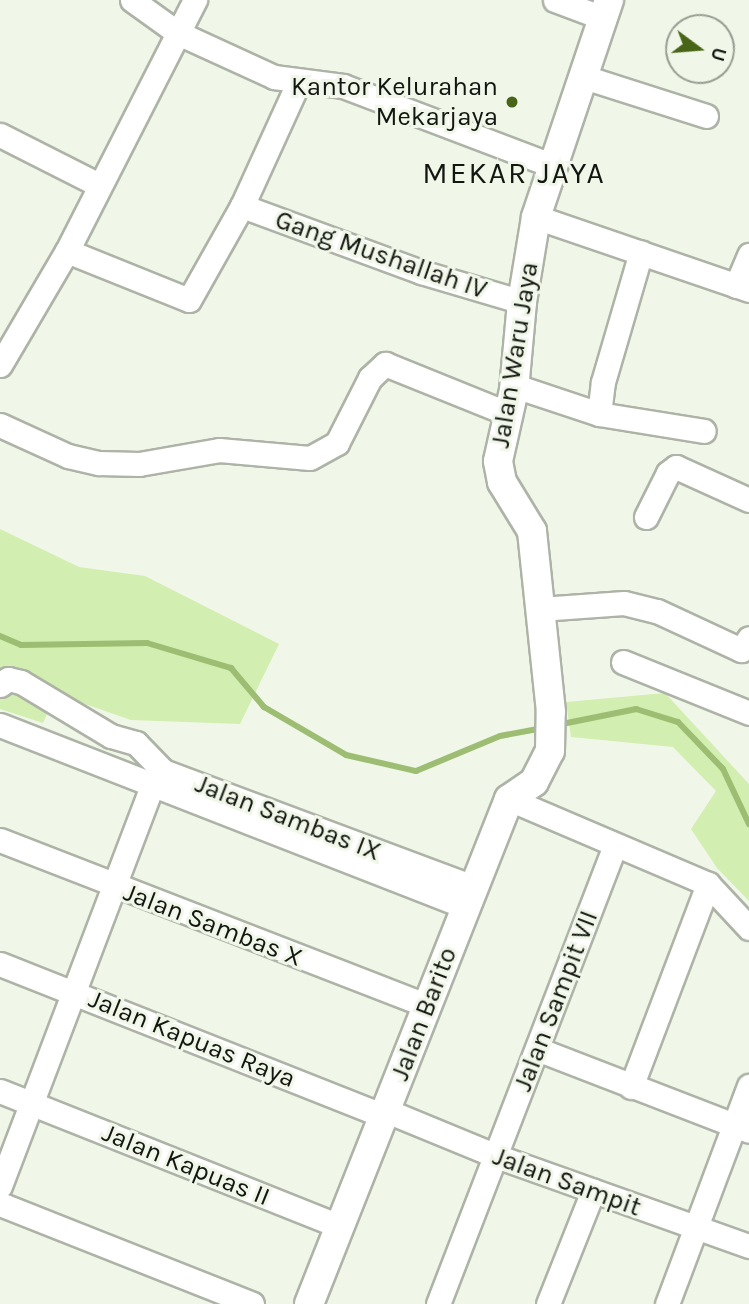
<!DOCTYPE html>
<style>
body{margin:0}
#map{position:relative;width:749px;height:1304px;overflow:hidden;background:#f0f7e9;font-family:Karla,sans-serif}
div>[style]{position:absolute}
.green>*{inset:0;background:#d2eeb0}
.stream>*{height:6px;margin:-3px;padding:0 3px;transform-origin:3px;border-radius:3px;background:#9dbd73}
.roads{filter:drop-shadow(2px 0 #adb3a6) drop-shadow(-2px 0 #adb3a6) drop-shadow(0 2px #adb3a6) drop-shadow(0 -2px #adb3a6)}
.minor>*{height:23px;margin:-11.5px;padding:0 11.5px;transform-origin:11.5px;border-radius:11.5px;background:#fff}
.tertiary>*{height:28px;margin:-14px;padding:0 14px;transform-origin:14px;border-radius:14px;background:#fff}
.dots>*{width:19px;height:19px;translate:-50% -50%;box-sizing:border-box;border:4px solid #f0f7e9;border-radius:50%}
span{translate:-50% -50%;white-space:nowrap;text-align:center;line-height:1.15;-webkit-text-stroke:6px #f0f7e9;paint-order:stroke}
.poi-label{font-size:26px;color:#131510}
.right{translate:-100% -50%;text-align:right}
.street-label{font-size:26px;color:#131510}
.quarter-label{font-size:30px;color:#131510;letter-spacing:2px}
.north{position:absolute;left:665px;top:14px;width:70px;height:70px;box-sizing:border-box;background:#f0f7e9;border:2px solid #989d92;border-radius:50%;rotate:106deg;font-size:19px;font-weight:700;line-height:28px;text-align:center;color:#131510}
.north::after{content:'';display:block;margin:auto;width:24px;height:32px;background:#486416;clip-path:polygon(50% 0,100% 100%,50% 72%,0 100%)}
</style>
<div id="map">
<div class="green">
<div style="clip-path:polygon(0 529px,79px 567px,145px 576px,279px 644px,240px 724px,131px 720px,56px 694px,43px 723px,0 709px)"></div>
<div style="clip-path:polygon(665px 693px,749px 784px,749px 901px,717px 868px,691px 829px,716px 791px,673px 747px,571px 737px,566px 702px)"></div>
</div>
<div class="stream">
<div style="left:0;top:636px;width:23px;rotate:23deg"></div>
<div style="left:21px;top:645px;width:126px;rotate:-0.9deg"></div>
<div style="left:147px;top:643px;width:88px;rotate:16.6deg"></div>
<div style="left:231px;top:668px;width:51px;rotate:49.8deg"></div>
<div style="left:264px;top:707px;width:95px;rotate:30.3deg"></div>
<div style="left:346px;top:755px;width:72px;rotate:12.9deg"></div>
<div style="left:416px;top:771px;width:91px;rotate:-22.6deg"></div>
<div style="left:500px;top:736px;width:44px;rotate:-10.5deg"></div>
<div style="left:557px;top:725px;width:81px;rotate:-11.4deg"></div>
<div style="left:636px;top:709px;width:44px;rotate:17.2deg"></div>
<div style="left:678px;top:722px;width:65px;rotate:46.2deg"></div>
<div style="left:723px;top:769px;width:61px;rotate:64.7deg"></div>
</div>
<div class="roads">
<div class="minor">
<div style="left:132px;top:0;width:57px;rotate:35.7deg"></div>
<div style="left:178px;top:33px;width:106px;rotate:24.6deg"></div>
<div style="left:274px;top:77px;width:70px;rotate:7.4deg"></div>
<div style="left:343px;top:86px;width:226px;rotate:20.8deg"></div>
<div style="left:555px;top:0;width:51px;rotate:20.6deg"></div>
<div style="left:584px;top:77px;width:128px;rotate:17.7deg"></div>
<div style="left:0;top:135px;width:111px;rotate:26.8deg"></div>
<div style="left:242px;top:206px;width:191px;rotate:20.2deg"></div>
<div style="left:421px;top:272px;width:105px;rotate:16.5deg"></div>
<div style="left:536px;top:217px;width:225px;rotate:18.9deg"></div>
<div style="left:67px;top:251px;width:131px;rotate:21.9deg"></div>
<div style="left:189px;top:300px;width:108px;rotate:-60.6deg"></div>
<div style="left:242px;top:206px;width:135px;rotate:-65.5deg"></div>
<div style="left:736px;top:286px;width:34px;rotate:-67deg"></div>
<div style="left:0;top:365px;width:132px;rotate:-59.6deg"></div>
<div style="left:67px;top:251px;width:282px;rotate:-63deg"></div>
<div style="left:515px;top:386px;width:89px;rotate:18.4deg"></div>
<div style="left:599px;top:414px;width:106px;rotate:9.2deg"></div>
<div style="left:599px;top:414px;width:32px;rotate:-83deg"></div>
<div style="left:603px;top:382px;width:135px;rotate:-73.7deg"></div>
<div style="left:0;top:425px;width:75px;rotate:24.5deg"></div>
<div style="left:68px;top:456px;width:32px;rotate:13deg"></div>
<div style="left:99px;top:463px;width:40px;rotate:1.4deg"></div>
<div style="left:139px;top:464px;width:81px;rotate:-9.9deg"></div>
<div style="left:219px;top:450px;width:91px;rotate:5deg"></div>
<div style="left:310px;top:458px;width:31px;rotate:-29deg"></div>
<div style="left:337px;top:443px;width:73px;rotate:-63.1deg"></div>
<div style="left:370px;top:378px;width:21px;rotate:-43deg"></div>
<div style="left:385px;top:364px;width:134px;rotate:22deg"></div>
<div style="left:646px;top:517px;width:49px;rotate:-63.4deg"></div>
<div style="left:668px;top:473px;width:10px;rotate:-37deg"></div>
<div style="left:676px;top:467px;width:80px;rotate:24.3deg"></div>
<div style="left:540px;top:609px;width:84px;rotate:-4.1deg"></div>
<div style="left:624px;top:603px;width:34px;rotate:14deg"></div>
<div style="left:657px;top:611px;width:93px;rotate:24.9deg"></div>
<div style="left:741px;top:650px;width:14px;rotate:-56deg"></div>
<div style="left:623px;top:662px;width:136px;rotate:22deg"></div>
<div style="left:0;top:685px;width:10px;rotate:-37deg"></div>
<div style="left:8px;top:679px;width:13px;rotate:13deg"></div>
<div style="left:21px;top:682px;width:105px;rotate:31deg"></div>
<div style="left:111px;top:736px;width:26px;rotate:16deg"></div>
<div style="left:136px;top:743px;width:39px;rotate:46deg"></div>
<div style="left:163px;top:771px;width:332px;rotate:20.5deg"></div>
<div style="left:0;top:725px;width:500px;rotate:21.33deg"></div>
<div style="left:509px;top:799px;width:216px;rotate:23.1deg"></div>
<div style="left:708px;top:884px;width:60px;rotate:47deg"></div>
<div style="left:0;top:840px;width:458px;rotate:21.2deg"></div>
<div style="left:0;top:964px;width:413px;rotate:21.6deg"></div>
<div style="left:537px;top:1049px;width:227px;rotate:21.1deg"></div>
<div style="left:631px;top:1087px;width:217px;rotate:-69.2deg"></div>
<div style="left:0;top:1091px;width:366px;rotate:21.7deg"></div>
<div style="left:387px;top:1111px;width:118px;rotate:22.4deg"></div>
<div style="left:496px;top:1156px;width:269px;rotate:19.6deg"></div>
<div style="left:0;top:1186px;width:429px;rotate:-69.2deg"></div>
<div style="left:0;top:1204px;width:271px;rotate:21.6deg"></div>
<div style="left:438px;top:1304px;width:491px;rotate:-68.9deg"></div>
<div style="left:548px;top:1304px;width:122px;rotate:-68.3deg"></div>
<div style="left:667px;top:1304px;width:233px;rotate:-69.4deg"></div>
</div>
<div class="tertiary">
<div style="left:309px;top:1304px;width:543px;rotate:-68.39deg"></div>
<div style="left:509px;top:799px;width:30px;rotate:-34deg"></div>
<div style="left:534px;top:782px;width:35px;rotate:-63deg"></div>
<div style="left:550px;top:751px;width:39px;rotate:-89deg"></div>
<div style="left:551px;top:712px;width:182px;rotate:-96deg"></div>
<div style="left:532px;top:531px;width:57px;rotate:-121.5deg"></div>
<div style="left:502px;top:482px;width:21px;rotate:-101deg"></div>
<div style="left:498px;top:461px;width:73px;rotate:-77.3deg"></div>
<div style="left:514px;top:390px;width:88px;rotate:-84.8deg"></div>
<div style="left:522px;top:302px;width:86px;rotate:-80.6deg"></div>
<div style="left:536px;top:217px;width:229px;rotate:-71.4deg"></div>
</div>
</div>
<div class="dots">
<div style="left:512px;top:102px;background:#486416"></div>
</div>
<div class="poi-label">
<span class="right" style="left:498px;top:102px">Kantor Kelurahan<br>Mekarjaya</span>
</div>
<div class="street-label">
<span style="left:381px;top:255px;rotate:19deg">Gang Mushallah IV</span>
<span style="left:515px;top:355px;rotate:-81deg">Jalan Waru Jaya</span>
<span style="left:288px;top:818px;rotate:21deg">Jalan Sambas IX</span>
<span style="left:213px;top:925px;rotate:21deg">Jalan Sambas X</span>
<span style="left:556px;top:1001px;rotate:-69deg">Jalan Sampit VII</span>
<span style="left:424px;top:1014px;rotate:-69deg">Jalan Barito</span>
<span style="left:192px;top:1039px;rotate:22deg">Jalan Kapuas Raya</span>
<span style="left:186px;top:1165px;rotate:22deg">Jalan Kapuas II</span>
<span style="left:567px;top:1182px;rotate:20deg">Jalan Sampit</span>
</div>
<div class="quarter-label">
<span style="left:514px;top:173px">MEKAR JAYA</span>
</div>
<div class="north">U</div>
</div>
